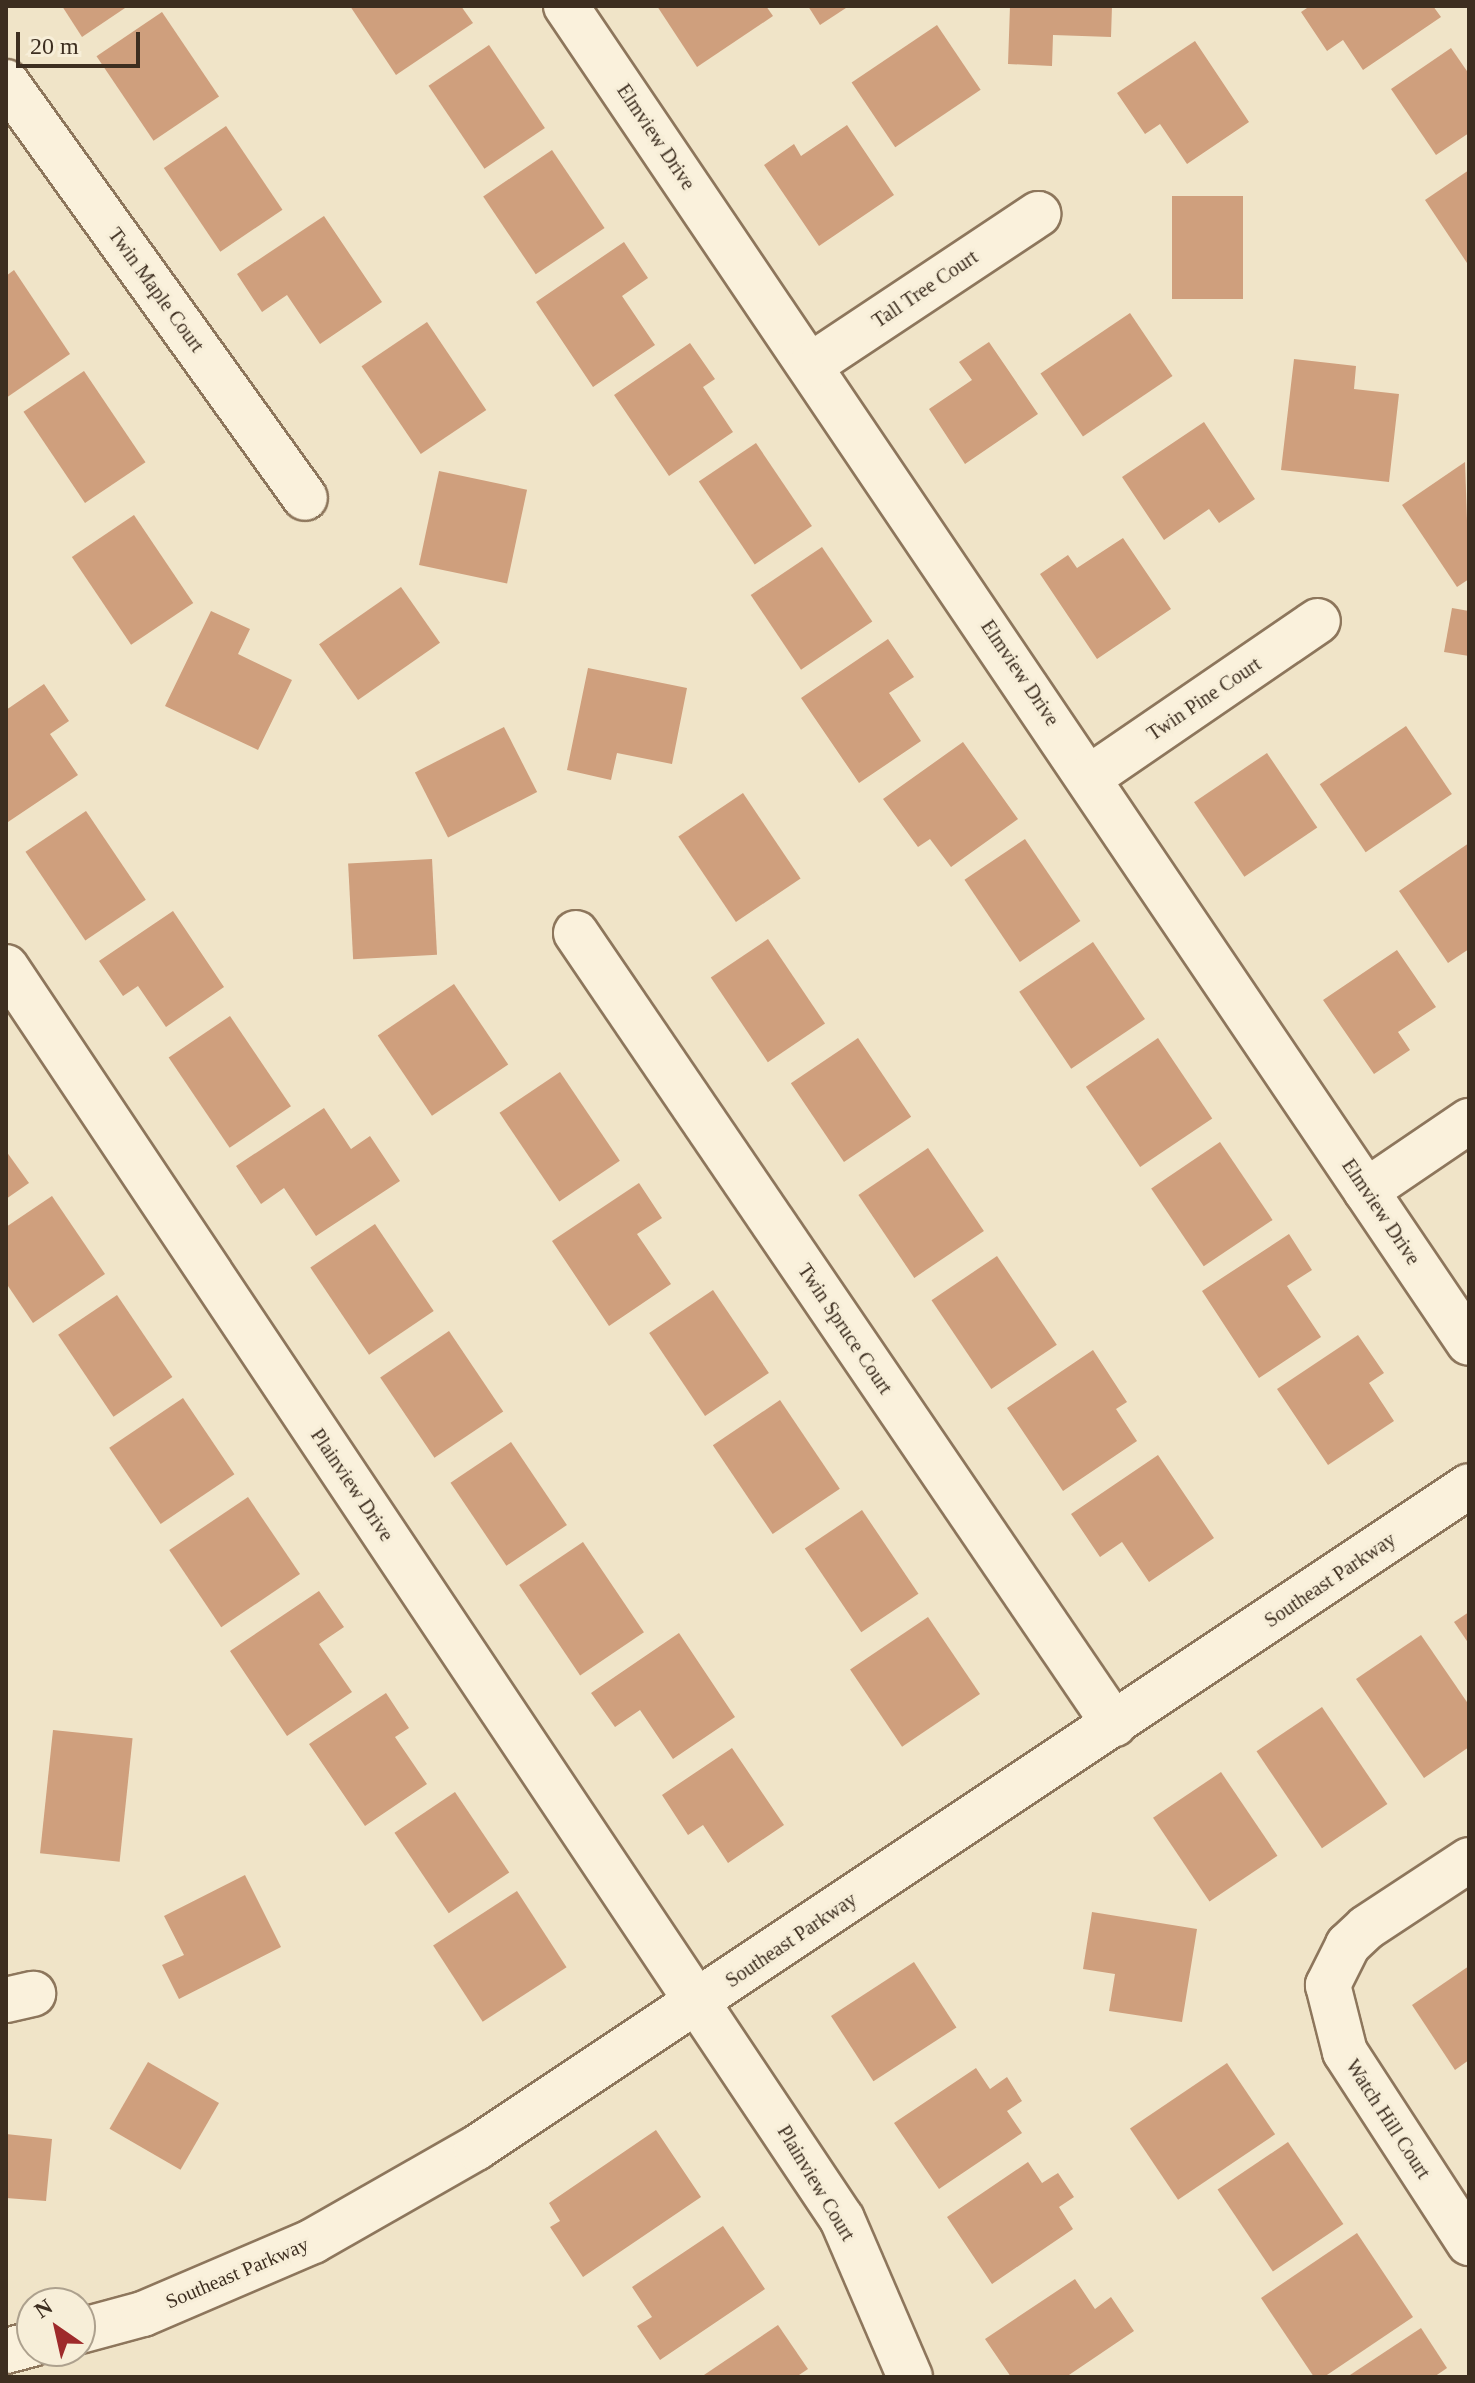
<!DOCTYPE html>
<style>
body{margin:0}
#map{position:relative;width:1475px;height:2383px;overflow:hidden;background:#f0e4c8;font-family:"Times New Roman",serif}
div>[style]{position:absolute}
.building>*{inset:0;background:#cf9f7d;transform-origin:0 0}
.roads{filter:drop-shadow(2px 0 #8d765c) drop-shadow(-2px 0 #8d765c) drop-shadow(0 2px #8d765c) drop-shadow(0 -2px #8d765c)}
.minor>*{height:44px;margin:-22px;padding:0 22px;transform-origin:22px;border-radius:22px;background:#faf1dc}
.tertiary>*{height:44px;margin:-22px;padding:0 22px;transform-origin:22px;border-radius:22px;background:#faf1dc}
span{translate:-50% -50%;white-space:nowrap;text-align:center;line-height:1.15;-webkit-text-stroke:6px #f7eed8;paint-order:stroke}
.street-label{font-size:20px;color:#3d2e20}
.frame{position:absolute;inset:0;border:8px solid #3d2e20;pointer-events:none}
.north{position:absolute;left:16px;top:2287px;width:80px;height:80px;box-sizing:border-box;background:#f7eed8;border:2px solid #ada18e;border-radius:50%;rotate:326deg;font-size:22px;font-weight:700;line-height:32px;text-align:center;color:#3d2e20}
.north::after{content:'';display:block;margin:auto;width:28px;height:36px;background:#9e2a2b;clip-path:polygon(50% 0,100% 100%,50% 72%,0 100%)}
.scale{position:absolute;left:16px;top:32px;width:124px;height:36px;box-sizing:border-box;border:4px solid #3d2e20;border-top:0;padding-left:10px;font-size:24px;line-height:28px;white-space:nowrap;color:#3d2e20;-webkit-text-stroke:6px #f7eed8;paint-order:stroke}
</style>
<div id="map">
<div class="building">
<div style="clip-path:polygon(62px 6px,128px 6px,82px 37px)"></div>
<div style="clip-path:polygon(350px 6px,461px 6px,473px 23px,396px 75px)"></div>
<div style="clip-path:polygon(657px 6px,766px 6px,773px 16px,697px 67px)"></div>
<div style="clip-path:polygon(808px 6px,849px 6px,820px 25px)"></div>
<div style="clip-path:polygon(1010px 6px,1112px 6px,1111px 37px,1053px 35px,1052px 66px,1008px 64px)"></div>
<div style="clip-path:polygon(1310px 6px,1433px 6px,1441px 17px,1363px 70px,1343px 40px,1327px 51px,1301px 12px)"></div>
<div style="left:162px;top:12px;width:102px;height:79px;rotate:56deg"></div>
<div style="left:937px;top:25px;width:78px;height:103px;rotate:56deg"></div>
<div style="clip-path:polygon(1195px 41px,1249px 122px,1187px 164px,1160px 124px,1145px 134px,1117px 93px)"></div>
<div style="left:489px;top:45px;width:100px;height:73px;rotate:56deg"></div>
<div style="clip-path:polygon(1451px 48px,1469px 74px,1469px 133px,1436px 155px,1391px 89px)"></div>
<div style="clip-path:polygon(847px 125px,894px 195px,819px 246px,764px 165px,794px 144px,801px 156px)"></div>
<div style="left:226px;top:126px;width:101px;height:75px;rotate:56deg"></div>
<div style="left:552px;top:150px;width:94px;height:83px;rotate:56deg"></div>
<div style="clip-path:polygon(1469px 170px,1469px 266px,1425px 200px)"></div>
<div style="left:1172px;top:196px;width:71px;height:103px"></div>
<div style="clip-path:polygon(324px 216px,382px 302px,320px 344px,287px 295px,262px 312px,237px 274px)"></div>
<div style="clip-path:polygon(624px 242px,648px 278px,622px 296px,655px 345px,593px 387px,536px 302px)"></div>
<div style="clip-path:polygon(14px 270px,70px 354px,6px 398px,6px 276px)"></div>
<div style="left:1130px;top:313px;width:76px;height:108px;rotate:56deg"></div>
<div style="left:427px;top:322px;width:106px;height:79px;rotate:56deg"></div>
<div style="clip-path:polygon(989px 342px,1038px 414px,965px 464px,929px 409px,972px 380px,959px 362px)"></div>
<div style="clip-path:polygon(690px 343px,715px 379px,703px 387px,733px 432px,669px 476px,614px 395px)"></div>
<div style="clip-path:polygon(1294px 359px,1356px 366px,1354px 389px,1399px 394px,1389px 482px,1281px 470px)"></div>
<div style="left:84px;top:371px;width:110px;height:73px;rotate:56deg"></div>
<div style="clip-path:polygon(1204px 422px,1255px 499px,1219px 523px,1209px 509px,1164px 540px,1122px 477px)"></div>
<div style="left:756px;top:443px;width:100px;height:69px;rotate:56deg"></div>
<div style="clip-path:polygon(1465px 462px,1469px 579px,1457px 587px,1402px 505px)"></div>
<div style="left:439px;top:471px;width:90px;height:96px;rotate:12deg"></div>
<div style="left:134px;top:515px;width:106px;height:75px;rotate:56deg"></div>
<div style="clip-path:polygon(1123px 538px,1171px 609px,1097px 659px,1040px 574px,1068px 555px,1077px 568px)"></div>
<div style="left:822px;top:547px;width:90px;height:86px;rotate:56deg"></div>
<div style="left:401px;top:587px;width:68px;height:100px;rotate:55deg"></div>
<div style="clip-path:polygon(1452px 608px,1469px 611px,1469px 656px,1444px 652px)"></div>
<div style="clip-path:polygon(211px 611px,250px 629px,238px 654px,292px 680px,258px 750px,165px 706px)"></div>
<div style="clip-path:polygon(888px 639px,914px 677px,889px 693px,921px 741px,859px 783px,801px 698px)"></div>
<div style="clip-path:polygon(588px 668px,687px 688px,672px 764px,617px 753px,611px 780px,567px 770px)"></div>
<div style="clip-path:polygon(44px 684px,69px 721px,50px 734px,78px 775px,8px 822px,6px 710px)"></div>
<div style="left:1406px;top:726px;width:82px;height:104px;rotate:56deg"></div>
<div style="left:504px;top:727px;width:73px;height:100px;rotate:63deg"></div>
<div style="clip-path:polygon(963px 742px,1018px 819px,951px 867px,930px 839px,918px 847px,883px 799px)"></div>
<div style="left:1267px;top:753px;width:90px;height:88px;rotate:56deg"></div>
<div style="left:743px;top:793px;width:103px;height:78px;rotate:56deg"></div>
<div style="left:86px;top:811px;width:107px;height:73px;rotate:56deg"></div>
<div style="left:1025px;top:839px;width:99px;height:73px;rotate:56deg"></div>
<div style="clip-path:polygon(1469px 843px,1469px 949px,1448px 963px,1399px 891px)"></div>
<div style="left:432px;top:859px;width:96px;height:84px;rotate:87deg"></div>
<div style="clip-path:polygon(173px 911px,224px 987px,166px 1027px,138px 986px,123px 996px,99px 961px)"></div>
<div style="left:768px;top:939px;width:102px;height:69px;rotate:56deg"></div>
<div style="left:1093px;top:942px;width:93px;height:89px;rotate:56deg"></div>
<div style="clip-path:polygon(1397px 950px,1436px 1007px,1398px 1032px,1410px 1050px,1374px 1074px,1323px 1000px)"></div>
<div style="left:454px;top:984px;width:97px;height:92px;rotate:56deg"></div>
<div style="left:230px;top:1016px;width:109px;height:74px;rotate:56deg"></div>
<div style="left:858px;top:1038px;width:95px;height:81px;rotate:56deg"></div>
<div style="left:1158px;top:1038px;width:97px;height:87px;rotate:56deg"></div>
<div style="left:560px;top:1072px;width:107px;height:73px;rotate:56deg"></div>
<div style="clip-path:polygon(324px 1108px,351px 1149px,370px 1136px,400px 1181px,316px 1236px,284px 1188px,261px 1204px,236px 1166px)"></div>
<div style="left:1220px;top:1142px;width:94px;height:83px;rotate:56deg"></div>
<div style="left:928px;top:1148px;width:100px;height:84px;rotate:56deg"></div>
<div style="clip-path:polygon(6px 1151px,29px 1183px,6px 1199px)"></div>
<div style="clip-path:polygon(639px 1183px,662px 1218px,637px 1234px,671px 1284px,609px 1326px,552px 1241px)"></div>
<div style="clip-path:polygon(52px 1196px,105px 1274px,33px 1323px,6px 1283px,6px 1227px)"></div>
<div style="left:375px;top:1224px;width:105px;height:78px;rotate:56deg"></div>
<div style="clip-path:polygon(1289px 1234px,1312px 1270px,1287px 1286px,1321px 1337px,1259px 1378px,1202px 1291px)"></div>
<div style="left:997px;top:1256px;width:107px;height:79px;rotate:56deg"></div>
<div style="left:713px;top:1290px;width:100px;height:77px;rotate:56deg"></div>
<div style="left:117px;top:1295px;width:99px;height:71px;rotate:56deg"></div>
<div style="left:449px;top:1331px;width:97px;height:83px;rotate:56deg"></div>
<div style="clip-path:polygon(1358px 1335px,1384px 1373px,1369px 1383px,1394px 1421px,1328px 1465px,1277px 1389px)"></div>
<div style="clip-path:polygon(1093px 1350px,1127px 1402px,1116px 1409px,1137px 1441px,1063px 1491px,1007px 1408px)"></div>
<div style="left:183px;top:1398px;width:92px;height:89px;rotate:56deg"></div>
<div style="left:780px;top:1400px;width:107px;height:81px;rotate:56deg"></div>
<div style="left:511px;top:1442px;width:100px;height:73px;rotate:56deg"></div>
<div style="clip-path:polygon(1158px 1455px,1214px 1538px,1149px 1582px,1122px 1542px,1100px 1557px,1071px 1514px)"></div>
<div style="left:248px;top:1497px;width:93px;height:95px;rotate:56deg"></div>
<div style="left:862px;top:1510px;width:101px;height:69px;rotate:56deg"></div>
<div style="left:583px;top:1542px;width:109px;height:77px;rotate:56deg"></div>
<div style="clip-path:polygon(319px 1591px,344px 1627px,319px 1644px,352px 1692px,287px 1736px,230px 1651px)"></div>
<div style="clip-path:polygon(1469px 1612px,1469px 1644px,1454px 1622px)"></div>
<div style="left:928px;top:1617px;width:93px;height:94px;rotate:56deg"></div>
<div style="clip-path:polygon(679px 1633px,735px 1717px,673px 1759px,640px 1710px,615px 1727px,591px 1693px)"></div>
<div style="clip-path:polygon(1421px 1635px,1469px 1705px,1469px 1747px,1424px 1778px,1356px 1679px)"></div>
<div style="clip-path:polygon(386px 1693px,409px 1728px,395px 1737px,427px 1784px,365px 1826px,309px 1744px)"></div>
<div style="left:1322px;top:1707px;width:117px;height:79px;rotate:56deg"></div>
<div style="left:53px;top:1730px;width:80px;height:124px;rotate:6deg"></div>
<div style="clip-path:polygon(732px 1748px,784px 1825px,728px 1863px,703px 1825px,688px 1835px,662px 1795px)"></div>
<div style="left:1221px;top:1772px;width:101px;height:82px;rotate:56deg"></div>
<div style="left:455px;top:1792px;width:97px;height:73px;rotate:56deg"></div>
<div style="clip-path:polygon(245px 1875px,281px 1947px,179px 1999px,162px 1965px,184px 1955px,164px 1916px)"></div>
<div style="left:517px;top:1891px;width:91px;height:100px;rotate:57deg"></div>
<div style="clip-path:polygon(1092px 1912px,1197px 1929px,1182px 2022px,1109px 2011px,1115px 1974px,1083px 1969px)"></div>
<div style="left:914px;top:1962px;width:78px;height:99px;rotate:57deg"></div>
<div style="clip-path:polygon(1469px 1966px,1469px 2060px,1455px 2070px,1412px 2005px)"></div>
<div style="left:148px;top:2062px;width:82px;height:77px;rotate:30deg"></div>
<div style="left:1227px;top:2063px;width:86px;height:117px;rotate:56deg"></div>
<div style="clip-path:polygon(976px 2068px,990px 2089px,1007px 2077px,1022px 2101px,1007px 2111px,1022px 2133px,939px 2189px,894px 2123px)"></div>
<div style="clip-path:polygon(656px 2130px,701px 2197px,583px 2277px,550px 2227px,560px 2221px,549px 2203px)"></div>
<div style="clip-path:polygon(6px 2134px,52px 2139px,46px 2201px,6px 2198px)"></div>
<div style="left:1288px;top:2142px;width:99px;height:85px;rotate:56deg"></div>
<div style="clip-path:polygon(1028px 2162px,1042px 2183px,1058px 2173px,1074px 2197px,1059px 2207px,1073px 2229px,992px 2284px,947px 2217px)"></div>
<div style="clip-path:polygon(723px 2226px,765px 2289px,660px 2360px,637px 2326px,652px 2317px,632px 2287px)"></div>
<div style="clip-path:polygon(1357px 2233px,1413px 2317px,1324px 2377px,1314px 2377px,1261px 2298px)"></div>
<div style="clip-path:polygon(1075px 2279px,1095px 2309px,1111px 2297px,1134px 2331px,1066px 2377px,1011px 2377px,985px 2339px)"></div>
<div style="clip-path:polygon(778px 2325px,808px 2369px,796px 2377px,701px 2377px)"></div>
<div style="clip-path:polygon(1421px 2328px,1447px 2368px,1434px 2377px,1347px 2377px)"></div>
</div>
<div class="roads">
<div class="minor">
<div style="left:566px;top:6px;width:1613px;rotate:55.97deg"></div>
<div style="left:6px;top:82px;width:512px;rotate:54.29deg"></div>
<div style="left:811px;top:365px;width:273px;rotate:-33.6deg"></div>
<div style="left:1090px;top:777px;width:276px;rotate:-34.4deg"></div>
<div style="left:576px;top:933px;width:957px;rotate:55.78deg"></div>
<div style="left:6px;top:967px;width:1505px;rotate:56.27deg"></div>
<div style="left:842px;top:2219px;width:172px;rotate:66.7deg"></div>
<div style="left:1366px;top:1191px;width:125px;rotate:-34.2deg"></div>
<div style="left:1469px;top:1860px;width:123px;rotate:146.6deg"></div>
<div style="left:1366px;top:1928px;width:25px;rotate:137deg"></div>
<div style="left:1348px;top:1945px;width:45px;rotate:116.6deg"></div>
<div style="left:1328px;top:1985px;width:69px;rotate:75.8deg"></div>
<div style="left:1345px;top:2052px;width:228px;rotate:57deg"></div>
<div style="left:6px;top:2000px;width:28px;rotate:-13deg"></div>
</div>
<div class="tertiary">
<div style="left:80px;top:2331px;width:65px;rotate:-15.1deg"></div>
<div style="left:143px;top:2314px;width:185px;rotate:-23.2deg"></div>
<div style="left:313px;top:2241px;width:188px;rotate:-29.7deg"></div>
<div style="left:476px;top:2148px;width:1193px;rotate:-33.69deg"></div>
<div style="left:6px;top:2351px;width:27px;rotate:-15deg"></div>
</div>
</div>
<div class="street-label">
<span style="left:656px;top:137px;rotate:56deg">Elmview Drive</span>
<span style="left:925px;top:289px;rotate:-34deg">Tall Tree Court</span>
<span style="left:156px;top:290px;rotate:54deg">Twin Maple Court</span>
<span style="left:1020px;top:673px;rotate:56deg">Elmview Drive</span>
<span style="left:1204px;top:699px;rotate:-34deg">Twin Pine Court</span>
<span style="left:1381px;top:1212px;rotate:56deg">Elmview Drive</span>
<span style="left:845px;top:1329px;rotate:56deg">Twin Spruce Court</span>
<span style="left:352px;top:1485px;rotate:56deg">Plainview Drive</span>
<span style="left:1330px;top:1580px;rotate:-34deg">Southeast Parkway</span>
<span style="left:791px;top:1940px;rotate:-34deg">Southeast Parkway</span>
<span style="left:1388px;top:2119px;rotate:57deg">Watch Hill Court</span>
<span style="left:816px;top:2183px;rotate:59deg">Plainview Court</span>
<span style="left:237px;top:2273px;rotate:-23deg">Southeast Parkway</span>
</div>
<div class="frame"></div>
<div class="north">N</div>
<div class="scale">20 m</div>
</div>
